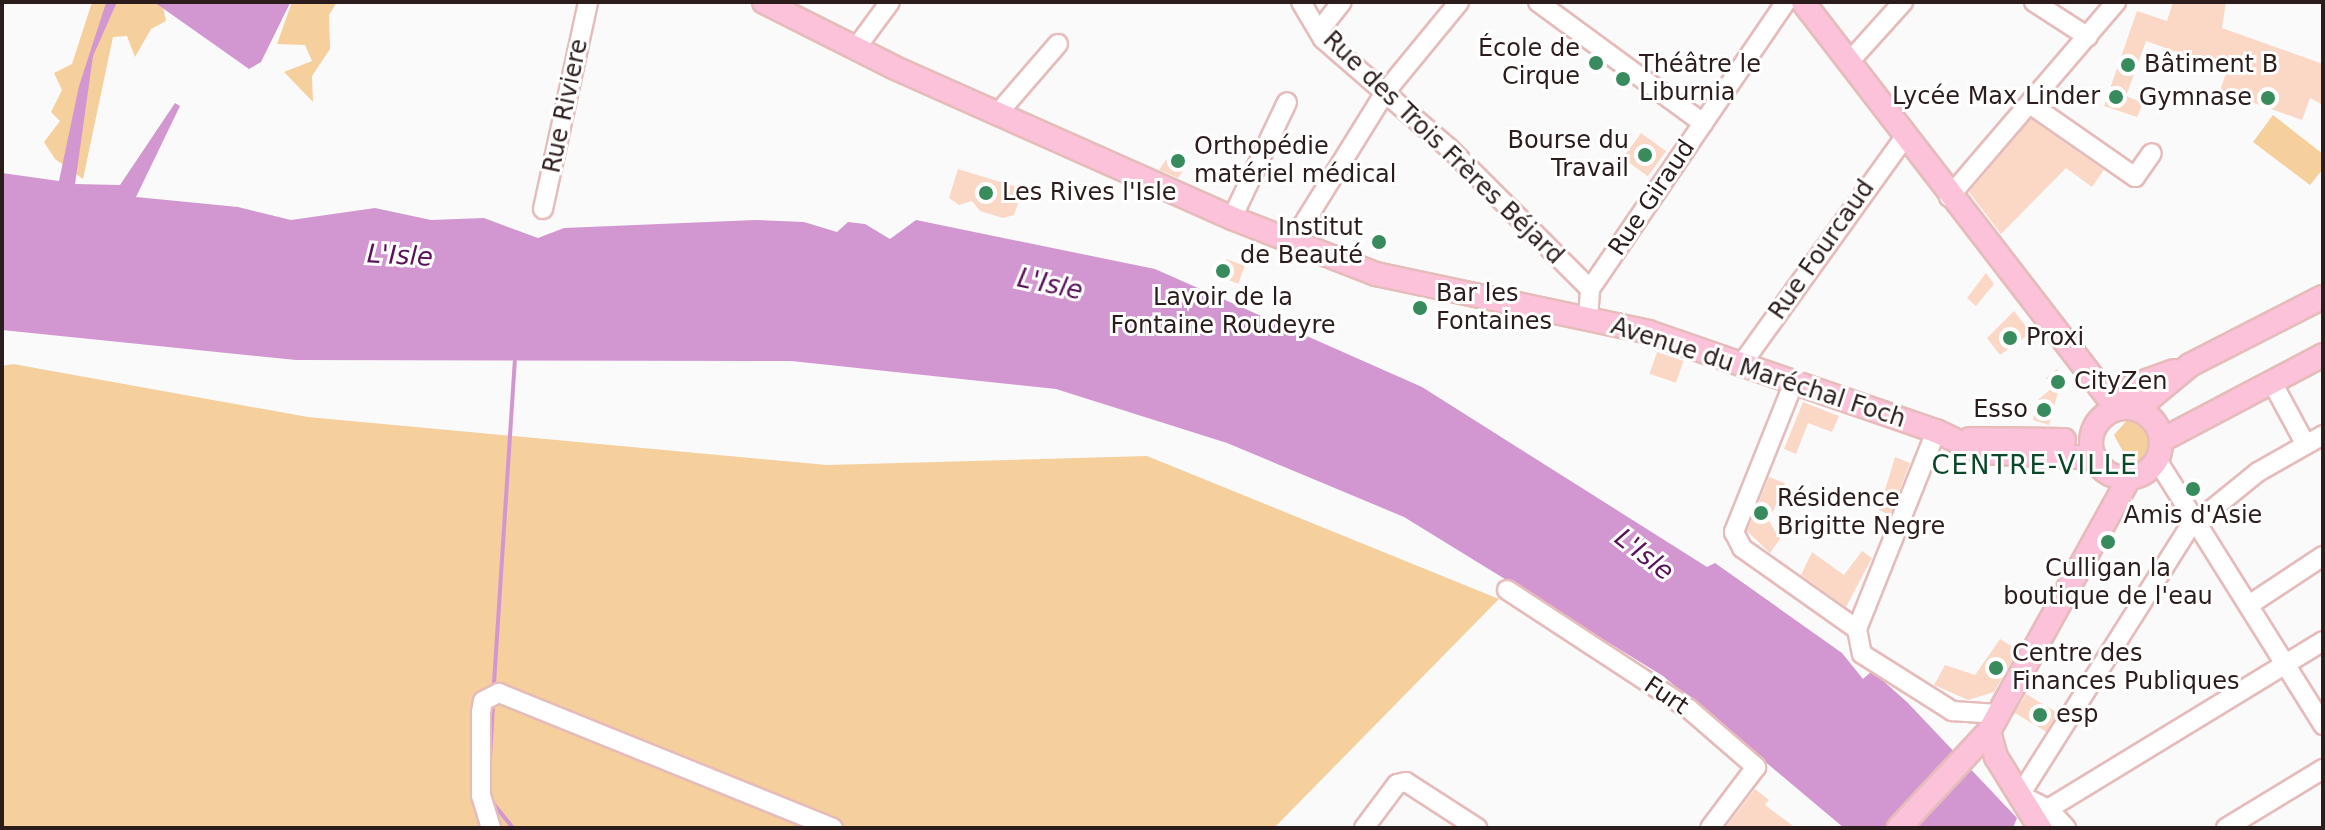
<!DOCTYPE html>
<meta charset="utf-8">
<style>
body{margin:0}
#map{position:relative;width:2325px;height:830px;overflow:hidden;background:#fafafa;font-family:"DejaVu Sans",sans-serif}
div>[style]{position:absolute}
.green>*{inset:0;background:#f5cf9c}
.water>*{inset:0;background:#d296d1}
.stream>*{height:4px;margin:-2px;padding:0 2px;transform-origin:2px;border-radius:2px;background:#d296d1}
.building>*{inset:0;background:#fbd7c5;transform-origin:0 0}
.roads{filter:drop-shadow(2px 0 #e6bcbb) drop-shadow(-2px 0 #e6bcbb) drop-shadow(0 2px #e6bcbb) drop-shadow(0 -2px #e6bcbb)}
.minor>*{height:18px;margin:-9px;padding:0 9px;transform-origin:9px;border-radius:9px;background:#fff}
.major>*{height:22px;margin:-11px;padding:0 11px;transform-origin:11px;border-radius:11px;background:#fbc2d9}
.major>.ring{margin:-11px;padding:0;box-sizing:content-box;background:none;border:22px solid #fbc2d9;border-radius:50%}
.dots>*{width:22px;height:22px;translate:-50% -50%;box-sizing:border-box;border:4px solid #fff;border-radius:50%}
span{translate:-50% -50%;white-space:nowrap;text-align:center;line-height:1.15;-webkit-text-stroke:6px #fff;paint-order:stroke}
.poi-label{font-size:24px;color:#2c1d1c}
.right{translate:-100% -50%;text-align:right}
.left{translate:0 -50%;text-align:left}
.street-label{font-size:24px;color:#2c1d1c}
.water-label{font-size:26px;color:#59115a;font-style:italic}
.neighbourhood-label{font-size:26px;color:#0a4829;letter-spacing:2px}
.frame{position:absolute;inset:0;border:4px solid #2c1d1c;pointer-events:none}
</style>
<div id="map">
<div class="green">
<div style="clip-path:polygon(92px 2px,162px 2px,166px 21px,151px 29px,135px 57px,127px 36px,113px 37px,83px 179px,55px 159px,44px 142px,60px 121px,51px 112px,62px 90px,54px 73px,72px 64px)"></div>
<div style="clip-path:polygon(292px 2px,337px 2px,329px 15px,330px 49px,312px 76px,313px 102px,284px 72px,312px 61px,305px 45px,277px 44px)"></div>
<div style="clip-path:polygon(2273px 115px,2323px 154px,2323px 169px,2310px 185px,2253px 142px)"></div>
<div style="clip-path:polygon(13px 364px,308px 417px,827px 465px,1147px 456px,1499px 599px,1274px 828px,2px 828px,2px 366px)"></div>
<div style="clip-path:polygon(2129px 418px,2143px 422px,2162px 440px,2143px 461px,2129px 463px,2114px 435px)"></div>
</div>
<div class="water">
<div style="clip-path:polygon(117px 2px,93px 56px,75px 184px,120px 185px,175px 103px,180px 106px,136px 197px,238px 207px,291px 220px,375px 208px,431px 220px,484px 218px,538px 238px,564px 228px,755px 220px,804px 222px,837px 232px,848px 222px,865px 224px,890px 239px,916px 220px,1155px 269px,1422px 387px,1707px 567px,1715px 563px,1842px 653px,1863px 679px,1872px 671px,1907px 702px,2017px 818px,2013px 828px,1844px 828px,1663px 676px,1404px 517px,1227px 443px,1056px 389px,791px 361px,296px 360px,2px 330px,2px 173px,59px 181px,79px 86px,106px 3px)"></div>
<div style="clip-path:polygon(154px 2px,290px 2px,290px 3px,261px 62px,249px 69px)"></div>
</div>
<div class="stream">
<div style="left:494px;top:683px;width:322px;rotate:-86.3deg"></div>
<div style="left:490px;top:759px;width:55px;rotate:-86.9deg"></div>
<div style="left:492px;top:802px;width:33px;rotate:51deg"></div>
</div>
<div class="building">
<div style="clip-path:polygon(2173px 2px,2226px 2px,2222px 28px,2323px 64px,2323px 105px,2310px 98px,2302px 120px,2220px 91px,2227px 70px,2146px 41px,2126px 96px,2143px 103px,2137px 117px,2104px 106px,2137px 11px,2167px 21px)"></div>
<div style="clip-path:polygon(2031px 119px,2104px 170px,2092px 187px,2066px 168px,2001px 234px,1969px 192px)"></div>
<div style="left:1641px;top:133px;width:31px;height:31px;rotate:36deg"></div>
<div style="clip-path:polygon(1171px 153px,1188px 164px,1178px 178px,1159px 170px)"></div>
<div style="clip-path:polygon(958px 169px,1023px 189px,1014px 215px,1003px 218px,980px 211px,972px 201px,959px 205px,949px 198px)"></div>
<div style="left:1226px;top:259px;width:20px;height:19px;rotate:20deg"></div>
<div style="clip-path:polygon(1986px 273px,1994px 284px,1976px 306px,1967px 298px)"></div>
<div style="clip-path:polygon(2014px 311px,2031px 333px,2000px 355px,1987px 338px)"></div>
<div style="left:1657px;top:352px;width:28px;height:23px;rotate:19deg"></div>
<div style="clip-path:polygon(2057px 369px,2068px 386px,2058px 392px,2049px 425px,2033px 420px,2038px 400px,2053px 387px,2046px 378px)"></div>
<div style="clip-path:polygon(1803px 402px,1839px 416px,1832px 432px,1808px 423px,1796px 454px,1784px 449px)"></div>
<div style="clip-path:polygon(1895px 457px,1910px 463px,1890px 515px,1879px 510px)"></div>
<div style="clip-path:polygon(1769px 477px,1785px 483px,1769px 521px,1780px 539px,1770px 553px,1747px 531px)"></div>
<div style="clip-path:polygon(1862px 551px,1872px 558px,1846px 607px,1801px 575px,1812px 552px,1844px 575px)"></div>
<div style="clip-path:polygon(2000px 639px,2018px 650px,1994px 692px,1968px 700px,1934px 685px,1945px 665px,1975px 675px)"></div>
<div style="left:2026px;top:694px;width:37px;height:22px;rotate:31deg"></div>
<div style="clip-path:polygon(1755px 789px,1769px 800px,1765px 805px,1796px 828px,1725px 828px)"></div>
</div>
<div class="roads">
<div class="minor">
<div style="left:1301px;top:2px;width:43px;rotate:59.3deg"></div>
<div style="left:1323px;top:39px;width:167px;rotate:40.9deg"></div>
<div style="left:1449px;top:148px;width:199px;rotate:45deg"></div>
<div style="left:1538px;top:2px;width:205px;rotate:36.3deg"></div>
<div style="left:2034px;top:2px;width:64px;rotate:32.9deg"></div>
<div style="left:1319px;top:31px;width:37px;rotate:-52deg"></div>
<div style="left:856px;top:48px;width:57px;rotate:-53.5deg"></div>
<div style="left:1849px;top:62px;width:81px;rotate:-48deg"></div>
<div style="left:2030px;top:104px;width:128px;rotate:34.8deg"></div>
<div style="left:2135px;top:177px;width:29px;rotate:-55deg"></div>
<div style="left:999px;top:112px;width:90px;rotate:-49.1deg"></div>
<div style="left:1949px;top:197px;width:257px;rotate:-49.4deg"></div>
<div style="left:543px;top:209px;width:212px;rotate:-77.7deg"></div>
<div style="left:1232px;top:218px;width:128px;rotate:-64.6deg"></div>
<div style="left:1291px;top:244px;width:180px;rotate:-58.2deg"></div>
<div style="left:1386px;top:91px;width:115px;rotate:-50.6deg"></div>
<div style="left:1588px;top:319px;width:30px;rotate:-86deg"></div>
<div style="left:1590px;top:289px;width:348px;rotate:-55.7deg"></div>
<div style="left:1741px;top:365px;width:281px;rotate:-54.3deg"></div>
<div style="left:1794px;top:382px;width:162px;rotate:111.8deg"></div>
<div style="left:1734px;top:532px;width:18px;rotate:63deg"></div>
<div style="left:1742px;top:548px;width:141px;rotate:35.2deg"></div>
<div style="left:2273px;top:384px;width:69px;rotate:61.6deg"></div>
<div style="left:2157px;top:460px;width:313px;rotate:57.9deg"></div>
<div style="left:1507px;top:590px;width:217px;rotate:33.2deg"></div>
<div style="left:1689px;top:709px;width:89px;rotate:40.9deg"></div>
<div style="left:1756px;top:767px;width:76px;rotate:127deg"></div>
<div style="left:2249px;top:605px;width:89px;rotate:-33.5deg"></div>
<div style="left:1857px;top:629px;width:213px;rotate:-68.2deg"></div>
<div style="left:1857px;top:629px;width:25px;rotate:79deg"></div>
<div style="left:1862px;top:654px;width:107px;rotate:32.3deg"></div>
<div style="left:1952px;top:711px;width:46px;rotate:3.7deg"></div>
<div style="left:2048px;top:809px;width:322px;rotate:-31.4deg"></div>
<div style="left:491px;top:828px;width:34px;rotate:-107deg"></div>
<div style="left:481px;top:796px;width:84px;rotate:-90deg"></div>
<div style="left:481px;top:712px;width:11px;rotate:-80deg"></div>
<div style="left:483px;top:701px;width:18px;rotate:-27deg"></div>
<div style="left:499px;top:693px;width:360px;rotate:22deg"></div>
<div style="left:1364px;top:828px;width:55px;rotate:-53.1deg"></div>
<div style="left:1397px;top:784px;width:9px;rotate:-13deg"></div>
<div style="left:1406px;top:782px;width:85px;rotate:32.9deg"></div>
<div style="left:2066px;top:828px;width:26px;rotate:-133deg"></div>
<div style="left:2048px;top:809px;width:31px;rotate:-153deg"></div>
<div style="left:2020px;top:795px;width:316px;rotate:-57.7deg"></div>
<div style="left:2189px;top:528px;width:89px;rotate:-39.1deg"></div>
<div style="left:2258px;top:472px;width:75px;rotate:-29.6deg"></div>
<div style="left:2226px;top:828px;width:114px;rotate:-31.3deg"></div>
</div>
<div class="major">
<div style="left:764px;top:2px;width:144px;rotate:26.7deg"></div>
<div style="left:893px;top:67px;width:371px;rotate:24deg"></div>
<div style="left:1232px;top:218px;width:155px;rotate:21.3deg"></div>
<div style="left:1376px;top:274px;width:278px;rotate:12deg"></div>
<div style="left:1648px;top:332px;width:305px;rotate:19deg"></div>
<div style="left:1936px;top:431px;width:49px;rotate:25.5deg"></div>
<div style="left:1980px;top:452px;width:115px;rotate:3deg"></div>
<div style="left:1803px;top:2px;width:514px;rotate:52.35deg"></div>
<div style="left:2107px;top:395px;width:71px;rotate:-19.7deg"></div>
<div class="ring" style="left:2091px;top:408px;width:48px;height:48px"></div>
<div style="left:2137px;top:409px;width:69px;rotate:-39.7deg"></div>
<div style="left:2190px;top:365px;width:149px;rotate:-27.1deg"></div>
<div style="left:1970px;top:439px;width:94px;rotate:0.6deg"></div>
<div style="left:2162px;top:440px;width:182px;rotate:-27.8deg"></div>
<div style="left:1989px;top:731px;width:27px;rotate:75deg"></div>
<div style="left:1996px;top:757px;width:84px;rotate:58.2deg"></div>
<div style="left:1899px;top:828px;width:132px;rotate:-47.1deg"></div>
<div style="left:1989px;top:731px;width:289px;rotate:-61deg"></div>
</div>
</div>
<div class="dots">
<div style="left:1596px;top:63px;background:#388b5c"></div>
<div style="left:2128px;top:65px;background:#388b5c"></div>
<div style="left:1623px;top:79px;background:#388b5c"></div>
<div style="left:2116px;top:97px;background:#388b5c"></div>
<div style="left:2268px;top:98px;background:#388b5c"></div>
<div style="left:1645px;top:155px;background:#388b5c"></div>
<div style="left:1178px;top:161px;background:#388b5c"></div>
<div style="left:986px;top:193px;background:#388b5c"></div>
<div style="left:1379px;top:242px;background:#388b5c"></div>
<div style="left:1223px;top:271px;background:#388b5c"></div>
<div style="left:1420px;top:308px;background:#388b5c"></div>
<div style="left:2010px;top:338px;background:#388b5c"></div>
<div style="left:2058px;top:382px;background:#388b5c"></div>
<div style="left:2044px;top:410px;background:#388b5c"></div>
<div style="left:2193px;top:489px;background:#388b5c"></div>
<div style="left:1761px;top:513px;background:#388b5c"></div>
<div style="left:2108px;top:542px;background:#388b5c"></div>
<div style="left:1996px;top:668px;background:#388b5c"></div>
<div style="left:2040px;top:715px;background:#388b5c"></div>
</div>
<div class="poi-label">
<span class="right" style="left:1580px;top:63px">École de<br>Cirque</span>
<span class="left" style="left:1639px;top:79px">Théâtre le<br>Liburnia</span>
<span class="left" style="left:2144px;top:65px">Bâtiment B</span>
<span class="right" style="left:2100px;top:97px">Lycée Max Linder</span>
<span class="right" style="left:2252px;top:98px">Gymnase</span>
<span class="right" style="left:1629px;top:155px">Bourse du<br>Travail</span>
<span class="left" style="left:1194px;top:161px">Orthopédie<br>matériel médical</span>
<span class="left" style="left:1002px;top:193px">Les Rives l'Isle</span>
<span class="right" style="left:1363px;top:242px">Institut<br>de Beauté</span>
<span class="left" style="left:1436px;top:308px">Bar les<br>Fontaines</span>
<span style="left:1223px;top:312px">Lavoir de la<br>Fontaine Roudeyre</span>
<span class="left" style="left:2026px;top:338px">Proxi</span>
<span class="left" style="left:2074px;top:382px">CityZen</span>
<span class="right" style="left:2028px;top:410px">Esso</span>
<span class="left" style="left:1777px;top:513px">Résidence<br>Brigitte Negre</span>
<span style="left:2193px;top:516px">Amis d'Asie</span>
<span style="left:2108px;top:583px">Culligan la<br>boutique de l'eau</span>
<span class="left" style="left:2012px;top:668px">Centre des<br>Finances Publiques</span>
<span class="left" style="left:2056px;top:715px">esp</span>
</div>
<div class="street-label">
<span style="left:566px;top:106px;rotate:-78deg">Rue Riviere</span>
<span style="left:1443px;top:148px;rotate:44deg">Rue des Trois Frères Béjard</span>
<span style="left:1652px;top:198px;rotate:-56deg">Rue Giraud</span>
<span style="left:1822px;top:250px;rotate:-55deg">Rue Fourcaud</span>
<span style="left:1758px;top:373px;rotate:18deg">Avenue du Maréchal Foch</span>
<span style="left:1666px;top:696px;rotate:34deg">Furt</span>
</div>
<div class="water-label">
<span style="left:400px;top:256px;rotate:3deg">L'Isle</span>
<span style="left:1050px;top:285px;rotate:12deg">L'Isle</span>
<span style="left:1644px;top:555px;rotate:38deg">L'Isle</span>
</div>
<div class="neighbourhood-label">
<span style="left:2035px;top:466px">CENTRE-VILLE</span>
</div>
<div class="frame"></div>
</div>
